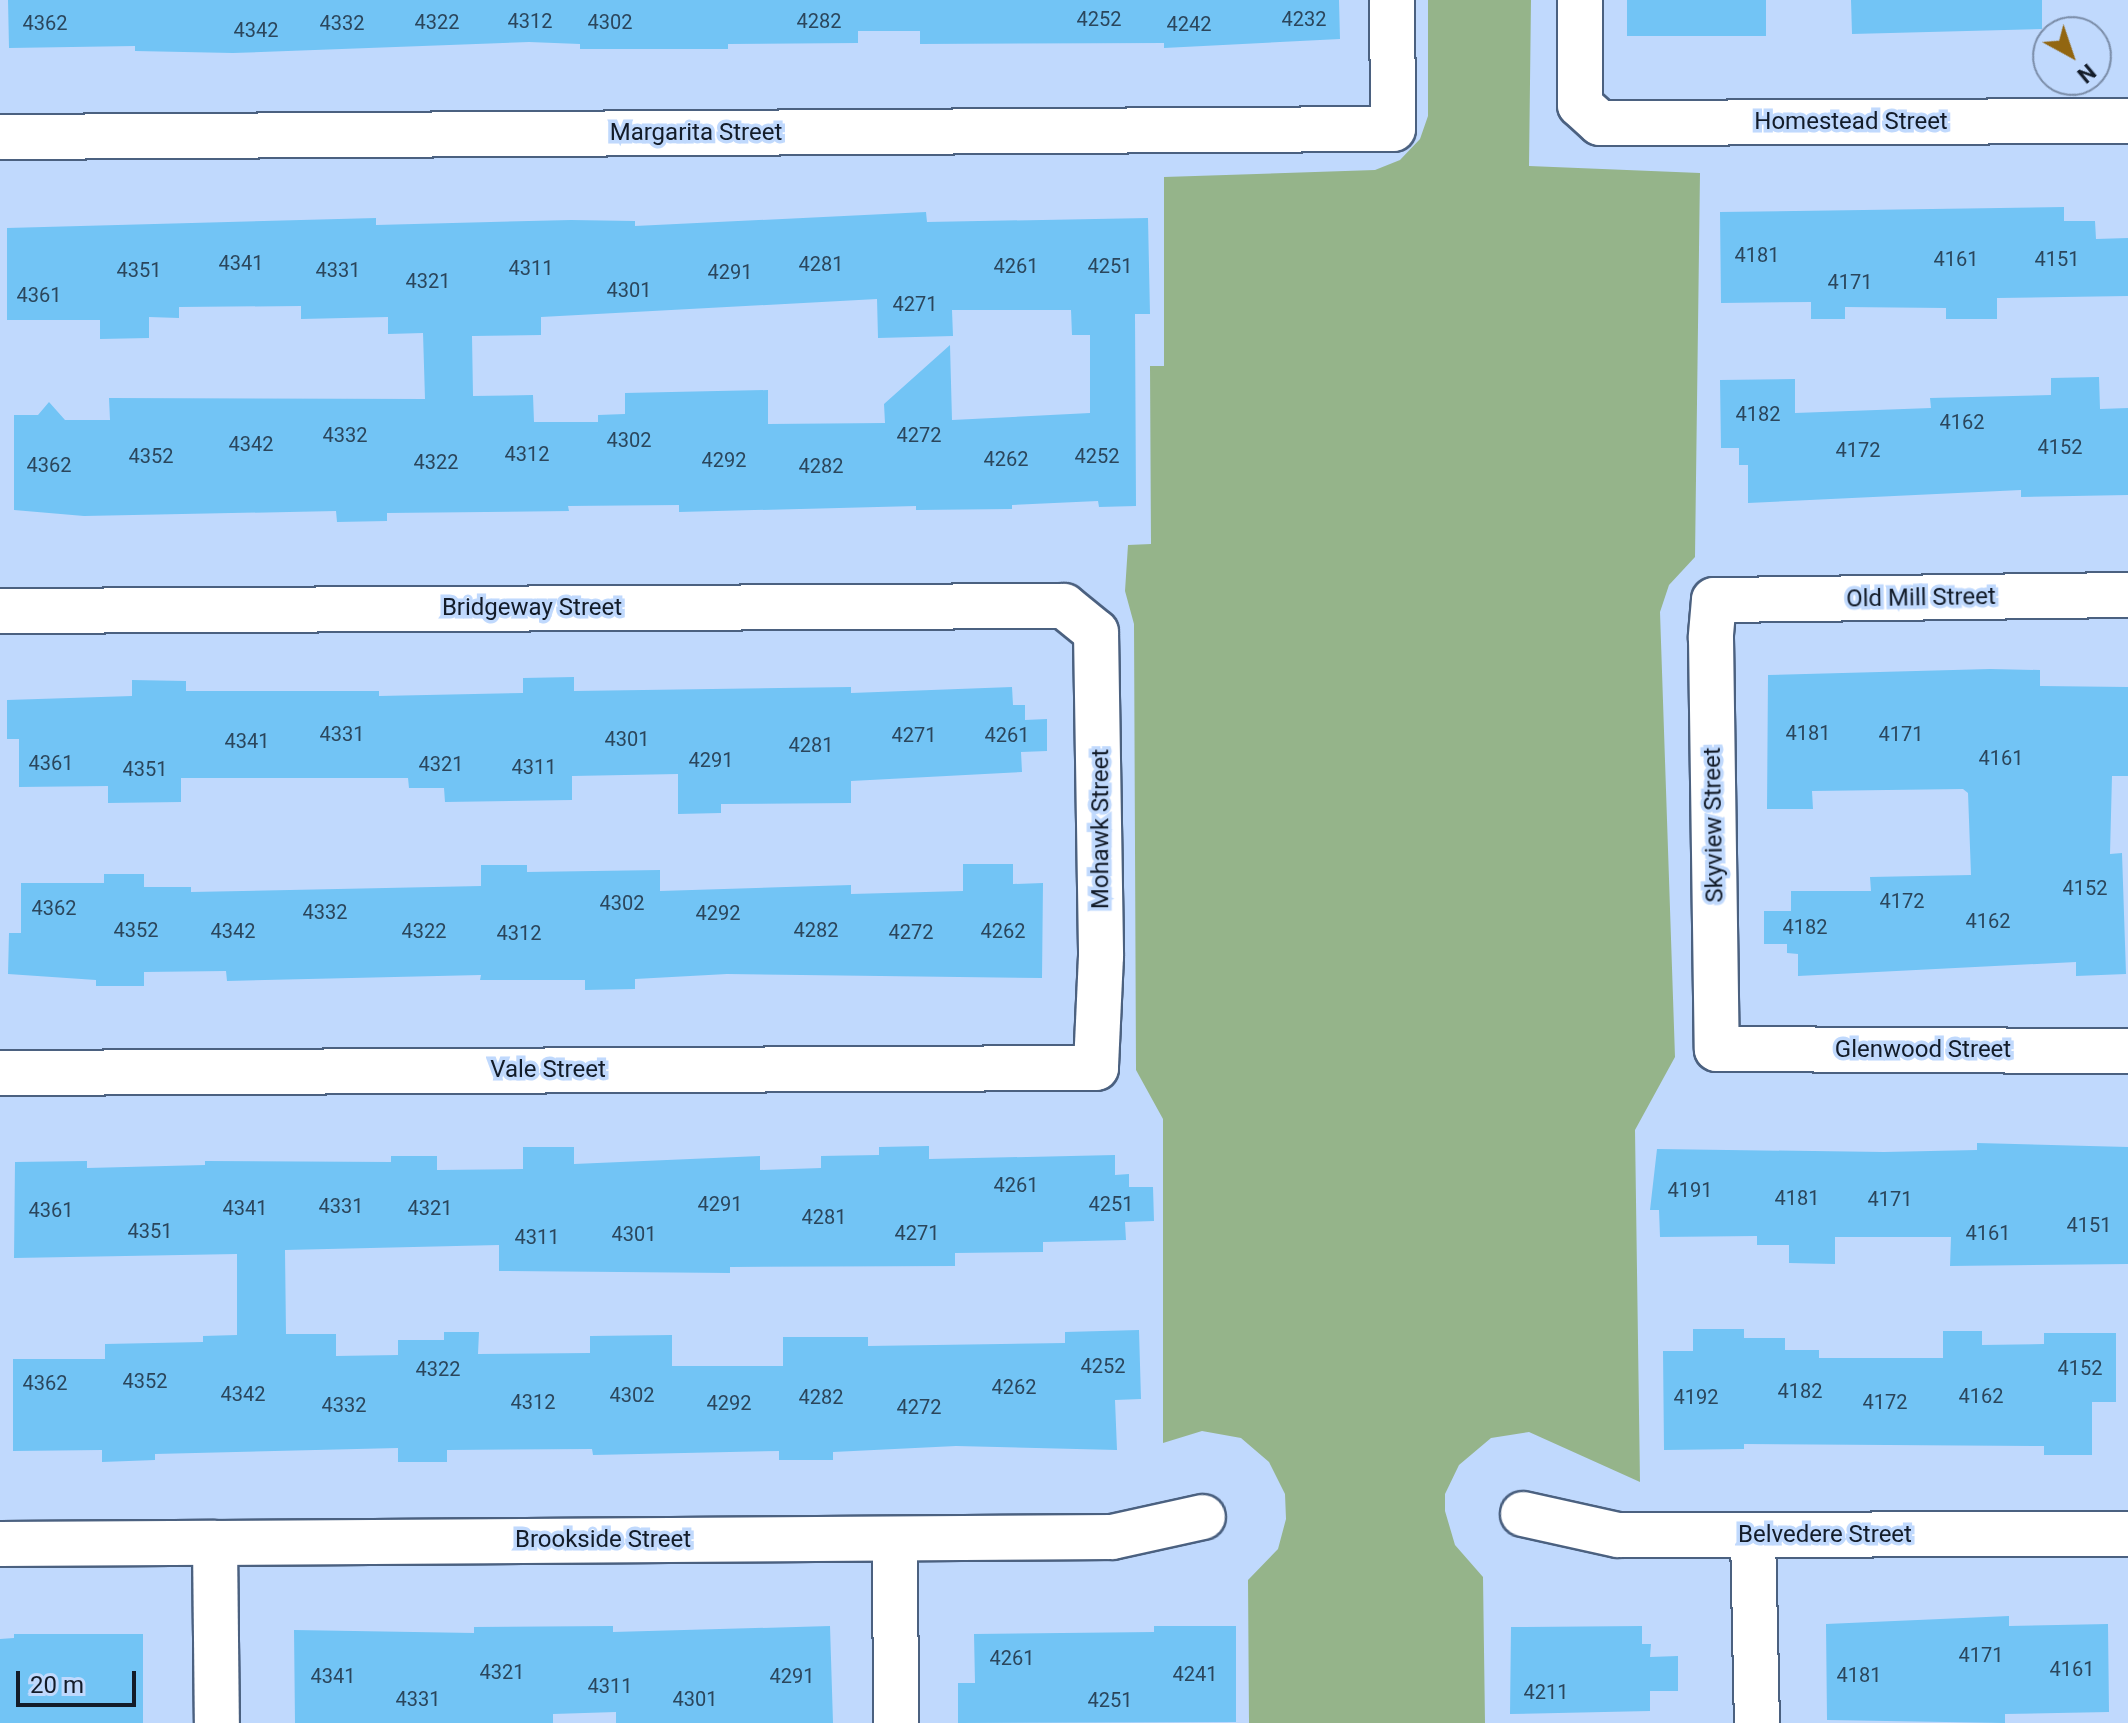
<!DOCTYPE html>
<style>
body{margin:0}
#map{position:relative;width:2128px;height:1723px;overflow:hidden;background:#c0d9fd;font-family:Roboto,sans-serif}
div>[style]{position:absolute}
.green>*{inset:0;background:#95b48a}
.building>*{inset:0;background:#72c4f5;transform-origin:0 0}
.roads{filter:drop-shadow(2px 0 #4b6180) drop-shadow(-2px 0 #4b6180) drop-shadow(0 2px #4b6180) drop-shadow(0 -2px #4b6180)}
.minor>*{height:44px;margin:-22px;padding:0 22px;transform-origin:22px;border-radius:22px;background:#fff}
.tertiary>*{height:44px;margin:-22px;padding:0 22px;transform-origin:22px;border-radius:22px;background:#fff}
span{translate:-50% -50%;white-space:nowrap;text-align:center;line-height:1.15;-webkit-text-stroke:7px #c0d9fd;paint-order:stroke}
.number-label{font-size:20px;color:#2b465c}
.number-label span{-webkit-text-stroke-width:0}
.street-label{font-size:24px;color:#131c29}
.north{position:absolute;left:2032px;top:16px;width:80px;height:80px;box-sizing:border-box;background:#c0d9fd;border:2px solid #7b8da8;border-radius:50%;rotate:140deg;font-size:22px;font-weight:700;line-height:32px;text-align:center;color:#131c29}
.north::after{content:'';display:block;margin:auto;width:28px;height:36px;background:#926611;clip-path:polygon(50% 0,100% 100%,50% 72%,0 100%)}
.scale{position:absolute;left:16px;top:1671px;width:120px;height:36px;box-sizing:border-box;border:4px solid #131c29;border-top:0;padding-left:10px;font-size:24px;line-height:28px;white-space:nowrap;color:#131c29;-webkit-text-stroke:6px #c0d9fd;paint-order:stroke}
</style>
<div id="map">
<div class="green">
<div style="clip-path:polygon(1428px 0,1531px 0,1529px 166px,1700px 173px,1695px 557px,1669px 585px,1660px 612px,1675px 1057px,1635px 1130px,1640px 1482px,1529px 1432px,1491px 1438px,1459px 1465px,1445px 1494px,1445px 1511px,1455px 1545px,1483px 1577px,1485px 1723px,1249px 1723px,1248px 1580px,1278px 1549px,1286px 1519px,1285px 1494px,1269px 1462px,1241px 1438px,1202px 1431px,1163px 1443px,1163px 1119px,1136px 1070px,1134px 624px,1125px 591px,1128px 545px,1151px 544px,1150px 366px,1164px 366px,1164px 177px,1375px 170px,1400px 160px,1420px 139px,1428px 116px)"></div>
</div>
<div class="building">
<div style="clip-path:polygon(8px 0,1339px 0,1340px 39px,1164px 48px,1164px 43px,920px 44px,920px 31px,858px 31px,858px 43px,728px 44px,728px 49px,580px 49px,580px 44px,529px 42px,233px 53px,135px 51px,135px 46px,9px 48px)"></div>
<div style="left:1627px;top:0;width:139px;height:36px"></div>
<div style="clip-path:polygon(1851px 0,2042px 0,2042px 29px,1852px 34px)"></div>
<div style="clip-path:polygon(2064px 207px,2064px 221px,2095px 221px,2096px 239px,2128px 238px,2128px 296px,1997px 298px,1997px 319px,1946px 319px,1946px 308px,1845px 307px,1845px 319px,1811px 319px,1811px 302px,1721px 303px,1720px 212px)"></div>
<div style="clip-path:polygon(evenodd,926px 212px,927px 222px,1148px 218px,1150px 314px,1135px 314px,1136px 506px,1099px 507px,1098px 501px,1012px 505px,1012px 509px,916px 510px,916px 506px,679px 512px,679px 505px,568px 506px,569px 511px,387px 513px,387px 521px,337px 522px,336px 511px,84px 516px,14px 510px,14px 415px,38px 415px,49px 402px,65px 420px,110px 420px,109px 398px,425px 399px,423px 333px,388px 334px,388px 317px,301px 319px,301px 306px,179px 307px,179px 318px,149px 317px,149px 338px,100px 339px,100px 320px,7px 320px,7px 228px,376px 218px,376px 225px,571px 220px,635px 221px,635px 226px,926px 212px,877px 299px,878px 338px,953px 336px,952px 310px,1071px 310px,1072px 335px,1090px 335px,1090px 413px,952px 420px,950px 345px,884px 404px,885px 423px,768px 424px,768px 390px,625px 393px,625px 414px,598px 415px,598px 422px,534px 422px,533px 395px,473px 396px,472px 336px,541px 335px,541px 317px,877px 299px)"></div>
<div style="clip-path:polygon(2099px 377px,2100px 409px,2128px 408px,2128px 495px,2021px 497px,2021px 490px,1748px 503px,1748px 465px,1739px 465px,1739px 448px,1721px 448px,1720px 380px,1795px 379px,1795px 413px,1931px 408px,1930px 398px,2051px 395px,2051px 378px)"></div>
<div style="clip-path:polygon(1990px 669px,2040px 670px,2040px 686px,2128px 687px,2128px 776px,2112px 776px,2110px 854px,2122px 853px,2126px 974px,2076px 976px,2076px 962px,1798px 976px,1798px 954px,1787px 953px,1787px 944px,1764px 944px,1764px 911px,1791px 911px,1791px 891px,1871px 891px,1870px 877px,1971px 875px,1968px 793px,1963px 789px,1812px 791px,1813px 809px,1767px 809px,1768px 675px)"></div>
<div style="clip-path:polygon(574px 677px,574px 691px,851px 687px,851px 693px,1012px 687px,1013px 705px,1025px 705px,1025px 720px,1047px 719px,1047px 751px,1021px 752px,1022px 772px,851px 781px,851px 803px,721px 804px,721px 813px,678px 814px,678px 774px,572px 776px,572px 800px,445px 802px,444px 788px,409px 788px,408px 778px,181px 778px,181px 802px,108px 803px,108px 786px,19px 787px,19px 739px,7px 739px,7px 700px,132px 696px,132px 680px,186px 681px,186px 691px,379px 691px,379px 696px,523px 693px,523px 678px)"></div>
<div style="clip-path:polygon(963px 864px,1013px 864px,1013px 884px,1043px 883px,1042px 978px,727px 974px,635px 979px,635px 989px,585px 990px,585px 980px,480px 980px,481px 975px,227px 981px,226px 971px,144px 972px,144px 986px,96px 986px,96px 980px,8px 974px,9px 933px,21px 933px,21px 883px,104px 883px,104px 874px,144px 874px,144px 887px,191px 887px,191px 892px,481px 886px,481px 865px,527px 865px,527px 872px,660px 870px,660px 891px,851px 885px,851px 894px,963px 891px)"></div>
<div style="clip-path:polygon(1977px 1143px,2128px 1147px,2128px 1264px,1950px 1266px,1951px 1237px,1835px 1237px,1835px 1264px,1789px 1263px,1789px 1245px,1757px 1245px,1757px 1236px,1660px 1237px,1659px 1210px,1650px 1210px,1657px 1149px,1884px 1152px,1977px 1150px)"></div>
<div style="clip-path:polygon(929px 1146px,929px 1159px,1115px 1155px,1115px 1175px,1129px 1174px,1129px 1187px,1153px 1187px,1154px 1221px,1125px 1222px,1126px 1240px,1043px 1242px,1043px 1252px,955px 1253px,955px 1266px,730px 1267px,730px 1273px,499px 1271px,499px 1245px,285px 1250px,286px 1334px,336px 1334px,336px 1356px,398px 1355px,398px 1340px,444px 1340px,444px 1332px,479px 1332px,478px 1354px,590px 1353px,590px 1336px,672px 1335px,672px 1366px,783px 1366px,783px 1337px,868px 1337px,868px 1346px,1065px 1343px,1065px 1332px,1139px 1330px,1141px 1399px,1115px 1400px,1117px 1450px,956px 1446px,833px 1452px,833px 1460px,779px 1460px,779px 1451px,593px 1455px,592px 1449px,447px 1450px,447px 1462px,398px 1462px,398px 1448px,155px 1454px,155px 1460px,102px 1462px,102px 1450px,13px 1451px,13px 1359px,105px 1359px,105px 1344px,203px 1342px,203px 1336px,237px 1335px,237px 1254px,14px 1258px,15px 1162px,87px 1161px,87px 1168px,205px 1165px,205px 1161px,391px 1162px,391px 1156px,437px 1156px,437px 1170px,523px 1169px,523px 1147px,574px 1147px,574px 1164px,760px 1156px,760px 1170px,821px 1168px,821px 1156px,879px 1155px,879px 1147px)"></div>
<div style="clip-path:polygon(1693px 1329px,1744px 1329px,1744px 1338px,1785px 1338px,1785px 1350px,1819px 1350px,1819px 1358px,1943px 1358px,1943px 1331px,1982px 1331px,1982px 1345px,2044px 1344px,2044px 1333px,2116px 1333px,2116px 1402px,2092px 1402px,2092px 1455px,2044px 1455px,2044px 1446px,1744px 1444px,1744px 1449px,1664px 1450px,1663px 1351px,1693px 1351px)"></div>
<div style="clip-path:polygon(2009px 1616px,2009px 1626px,2108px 1624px,2109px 1712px,2005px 1714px,2005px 1723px,1827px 1720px,1826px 1624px)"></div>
<div style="clip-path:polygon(613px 1626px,613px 1632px,830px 1626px,833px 1723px,616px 1723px,616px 1712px,553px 1714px,553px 1723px,295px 1723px,294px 1630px,474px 1633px,474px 1627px)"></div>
<div style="clip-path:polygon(1154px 1626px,1236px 1626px,1236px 1722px,958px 1723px,958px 1683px,975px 1683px,974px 1634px,1154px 1632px)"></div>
<div style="clip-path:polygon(1642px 1626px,1642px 1644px,1651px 1644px,1650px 1657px,1678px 1656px,1678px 1691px,1650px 1691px,1650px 1711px,1510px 1714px,1511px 1627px)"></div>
<div style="clip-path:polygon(14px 1634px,143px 1634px,143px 1723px,0 1723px,0 1639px,14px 1638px)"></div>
</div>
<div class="roads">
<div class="minor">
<div style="left:1580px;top:0;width:105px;rotate:90deg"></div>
<div style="left:1580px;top:105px;width:27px;rotate:42deg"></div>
<div style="left:1600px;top:123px;width:528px;rotate:-0.22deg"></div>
<div style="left:0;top:137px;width:1393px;rotate:-0.33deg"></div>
<div style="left:1393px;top:129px;width:129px;rotate:-90.4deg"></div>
<div style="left:2128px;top:595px;width:414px;rotate:179.3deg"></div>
<div style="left:1714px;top:600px;width:38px;rotate:95deg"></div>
<div style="left:1711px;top:638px;width:411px;rotate:89.2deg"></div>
<div style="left:1717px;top:1049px;width:411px;rotate:0.3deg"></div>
<div style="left:0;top:611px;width:1064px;rotate:-0.27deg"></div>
<div style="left:1064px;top:606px;width:41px;rotate:39.1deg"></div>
<div style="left:1096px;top:632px;width:324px;rotate:89.1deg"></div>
<div style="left:1101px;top:956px;width:112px;rotate:92.6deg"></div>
<div style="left:1096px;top:1068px;width:1096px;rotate:179.74deg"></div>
<div style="left:1523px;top:1514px;width:97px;rotate:12.5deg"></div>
<div style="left:1618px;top:1535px;width:510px;rotate:-0.11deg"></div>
<div style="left:1753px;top:1535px;width:188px;rotate:88.8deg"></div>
<div style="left:895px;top:1539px;width:184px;rotate:89.7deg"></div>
<div style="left:215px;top:1543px;width:897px;rotate:-0.38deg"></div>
<div style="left:1112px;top:1537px;width:93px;rotate:-12.4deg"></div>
</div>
<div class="tertiary">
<div style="left:0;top:1544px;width:215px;rotate:-0.3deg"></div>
<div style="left:215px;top:1543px;width:180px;rotate:89.4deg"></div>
</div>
</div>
<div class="number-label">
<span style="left:1099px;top:19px">4252</span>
<span style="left:1304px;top:19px">4232</span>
<span style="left:530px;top:21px">4312</span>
<span style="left:819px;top:21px">4282</span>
<span style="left:437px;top:22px">4322</span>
<span style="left:610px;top:22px">4302</span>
<span style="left:45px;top:23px">4362</span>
<span style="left:342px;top:23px">4332</span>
<span style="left:1189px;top:24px">4242</span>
<span style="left:256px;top:30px">4342</span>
<span style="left:1757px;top:255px">4181</span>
<span style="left:1956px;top:259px">4161</span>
<span style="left:2057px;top:259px">4151</span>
<span style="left:241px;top:263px">4341</span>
<span style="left:821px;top:264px">4281</span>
<span style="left:1016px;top:266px">4261</span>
<span style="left:1110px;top:266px">4251</span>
<span style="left:531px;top:268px">4311</span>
<span style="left:139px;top:270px">4351</span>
<span style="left:338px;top:270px">4331</span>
<span style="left:730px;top:272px">4291</span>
<span style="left:428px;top:281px">4321</span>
<span style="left:1850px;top:282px">4171</span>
<span style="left:629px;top:290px">4301</span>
<span style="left:39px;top:295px">4361</span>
<span style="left:915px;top:304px">4271</span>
<span style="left:1758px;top:414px">4182</span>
<span style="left:1962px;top:422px">4162</span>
<span style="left:345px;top:435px">4332</span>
<span style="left:919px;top:435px">4272</span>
<span style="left:629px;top:440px">4302</span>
<span style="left:251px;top:444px">4342</span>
<span style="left:2060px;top:447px">4152</span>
<span style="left:1858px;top:450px">4172</span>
<span style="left:527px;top:454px">4312</span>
<span style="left:151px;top:456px">4352</span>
<span style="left:1097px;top:456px">4252</span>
<span style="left:1006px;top:459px">4262</span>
<span style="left:724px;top:460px">4292</span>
<span style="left:436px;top:462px">4322</span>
<span style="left:49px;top:465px">4362</span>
<span style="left:821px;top:466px">4282</span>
<span style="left:1808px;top:733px">4181</span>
<span style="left:342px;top:734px">4331</span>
<span style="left:1901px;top:734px">4171</span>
<span style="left:914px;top:735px">4271</span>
<span style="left:1007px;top:735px">4261</span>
<span style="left:627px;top:739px">4301</span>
<span style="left:247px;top:741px">4341</span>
<span style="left:811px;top:745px">4281</span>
<span style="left:2001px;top:758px">4161</span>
<span style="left:711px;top:760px">4291</span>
<span style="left:51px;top:763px">4361</span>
<span style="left:441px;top:764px">4321</span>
<span style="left:534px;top:767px">4311</span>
<span style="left:145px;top:769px">4351</span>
<span style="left:2085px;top:888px">4152</span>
<span style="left:1902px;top:901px">4172</span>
<span style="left:622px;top:903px">4302</span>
<span style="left:54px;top:908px">4362</span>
<span style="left:325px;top:912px">4332</span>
<span style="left:718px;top:913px">4292</span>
<span style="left:1988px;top:921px">4162</span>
<span style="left:1805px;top:927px">4182</span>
<span style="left:136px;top:930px">4352</span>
<span style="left:816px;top:930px">4282</span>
<span style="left:233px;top:931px">4342</span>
<span style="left:424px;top:931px">4322</span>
<span style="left:1003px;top:931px">4262</span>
<span style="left:911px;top:932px">4272</span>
<span style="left:519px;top:933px">4312</span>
<span style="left:1016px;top:1185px">4261</span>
<span style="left:1690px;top:1190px">4191</span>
<span style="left:1797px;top:1198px">4181</span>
<span style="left:1890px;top:1199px">4171</span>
<span style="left:720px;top:1204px">4291</span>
<span style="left:1111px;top:1204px">4251</span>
<span style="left:341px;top:1206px">4331</span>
<span style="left:245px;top:1208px">4341</span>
<span style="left:430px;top:1208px">4321</span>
<span style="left:51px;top:1210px">4361</span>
<span style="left:824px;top:1217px">4281</span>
<span style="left:2089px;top:1225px">4151</span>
<span style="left:150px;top:1231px">4351</span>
<span style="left:917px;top:1233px">4271</span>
<span style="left:1988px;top:1233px">4161</span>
<span style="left:634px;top:1234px">4301</span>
<span style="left:537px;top:1237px">4311</span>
<span style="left:1103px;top:1366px">4252</span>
<span style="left:2080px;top:1368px">4152</span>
<span style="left:438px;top:1369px">4322</span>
<span style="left:145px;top:1381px">4352</span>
<span style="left:45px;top:1383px">4362</span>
<span style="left:1014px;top:1387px">4262</span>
<span style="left:1800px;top:1391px">4182</span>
<span style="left:243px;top:1394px">4342</span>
<span style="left:632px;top:1395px">4302</span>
<span style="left:1981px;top:1396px">4162</span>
<span style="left:821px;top:1397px">4282</span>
<span style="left:1696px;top:1397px">4192</span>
<span style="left:533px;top:1402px">4312</span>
<span style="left:1885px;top:1402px">4172</span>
<span style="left:729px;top:1403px">4292</span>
<span style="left:344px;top:1405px">4332</span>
<span style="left:919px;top:1407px">4272</span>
<span style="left:1981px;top:1655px">4171</span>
<span style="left:1012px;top:1658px">4261</span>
<span style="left:2072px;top:1669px">4161</span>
<span style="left:502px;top:1672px">4321</span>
<span style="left:1195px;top:1674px">4241</span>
<span style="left:1859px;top:1675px">4181</span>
<span style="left:333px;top:1676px">4341</span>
<span style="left:792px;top:1676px">4291</span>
<span style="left:610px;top:1686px">4311</span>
<span style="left:1546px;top:1692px">4211</span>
<span style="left:418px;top:1699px">4331</span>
<span style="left:695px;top:1699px">4301</span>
<span style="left:1110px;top:1700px">4251</span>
</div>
<div class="street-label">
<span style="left:1851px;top:122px">Homestead Street</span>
<span style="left:696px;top:133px">Margarita Street</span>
<span style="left:1921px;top:598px;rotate:-1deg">Old Mill Street</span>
<span style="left:532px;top:608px">Bridgeway Street</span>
<span style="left:1714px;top:825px;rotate:-91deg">Skyview Street</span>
<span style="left:1101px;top:829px;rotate:-90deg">Mohawk Street</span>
<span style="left:1923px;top:1050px">Glenwood Street</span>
<span style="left:548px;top:1070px">Vale Street</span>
<span style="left:1825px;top:1535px">Belvedere Street</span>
<span style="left:603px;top:1540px">Brookside Street</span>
</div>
<div class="north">N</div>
<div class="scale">20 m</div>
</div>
